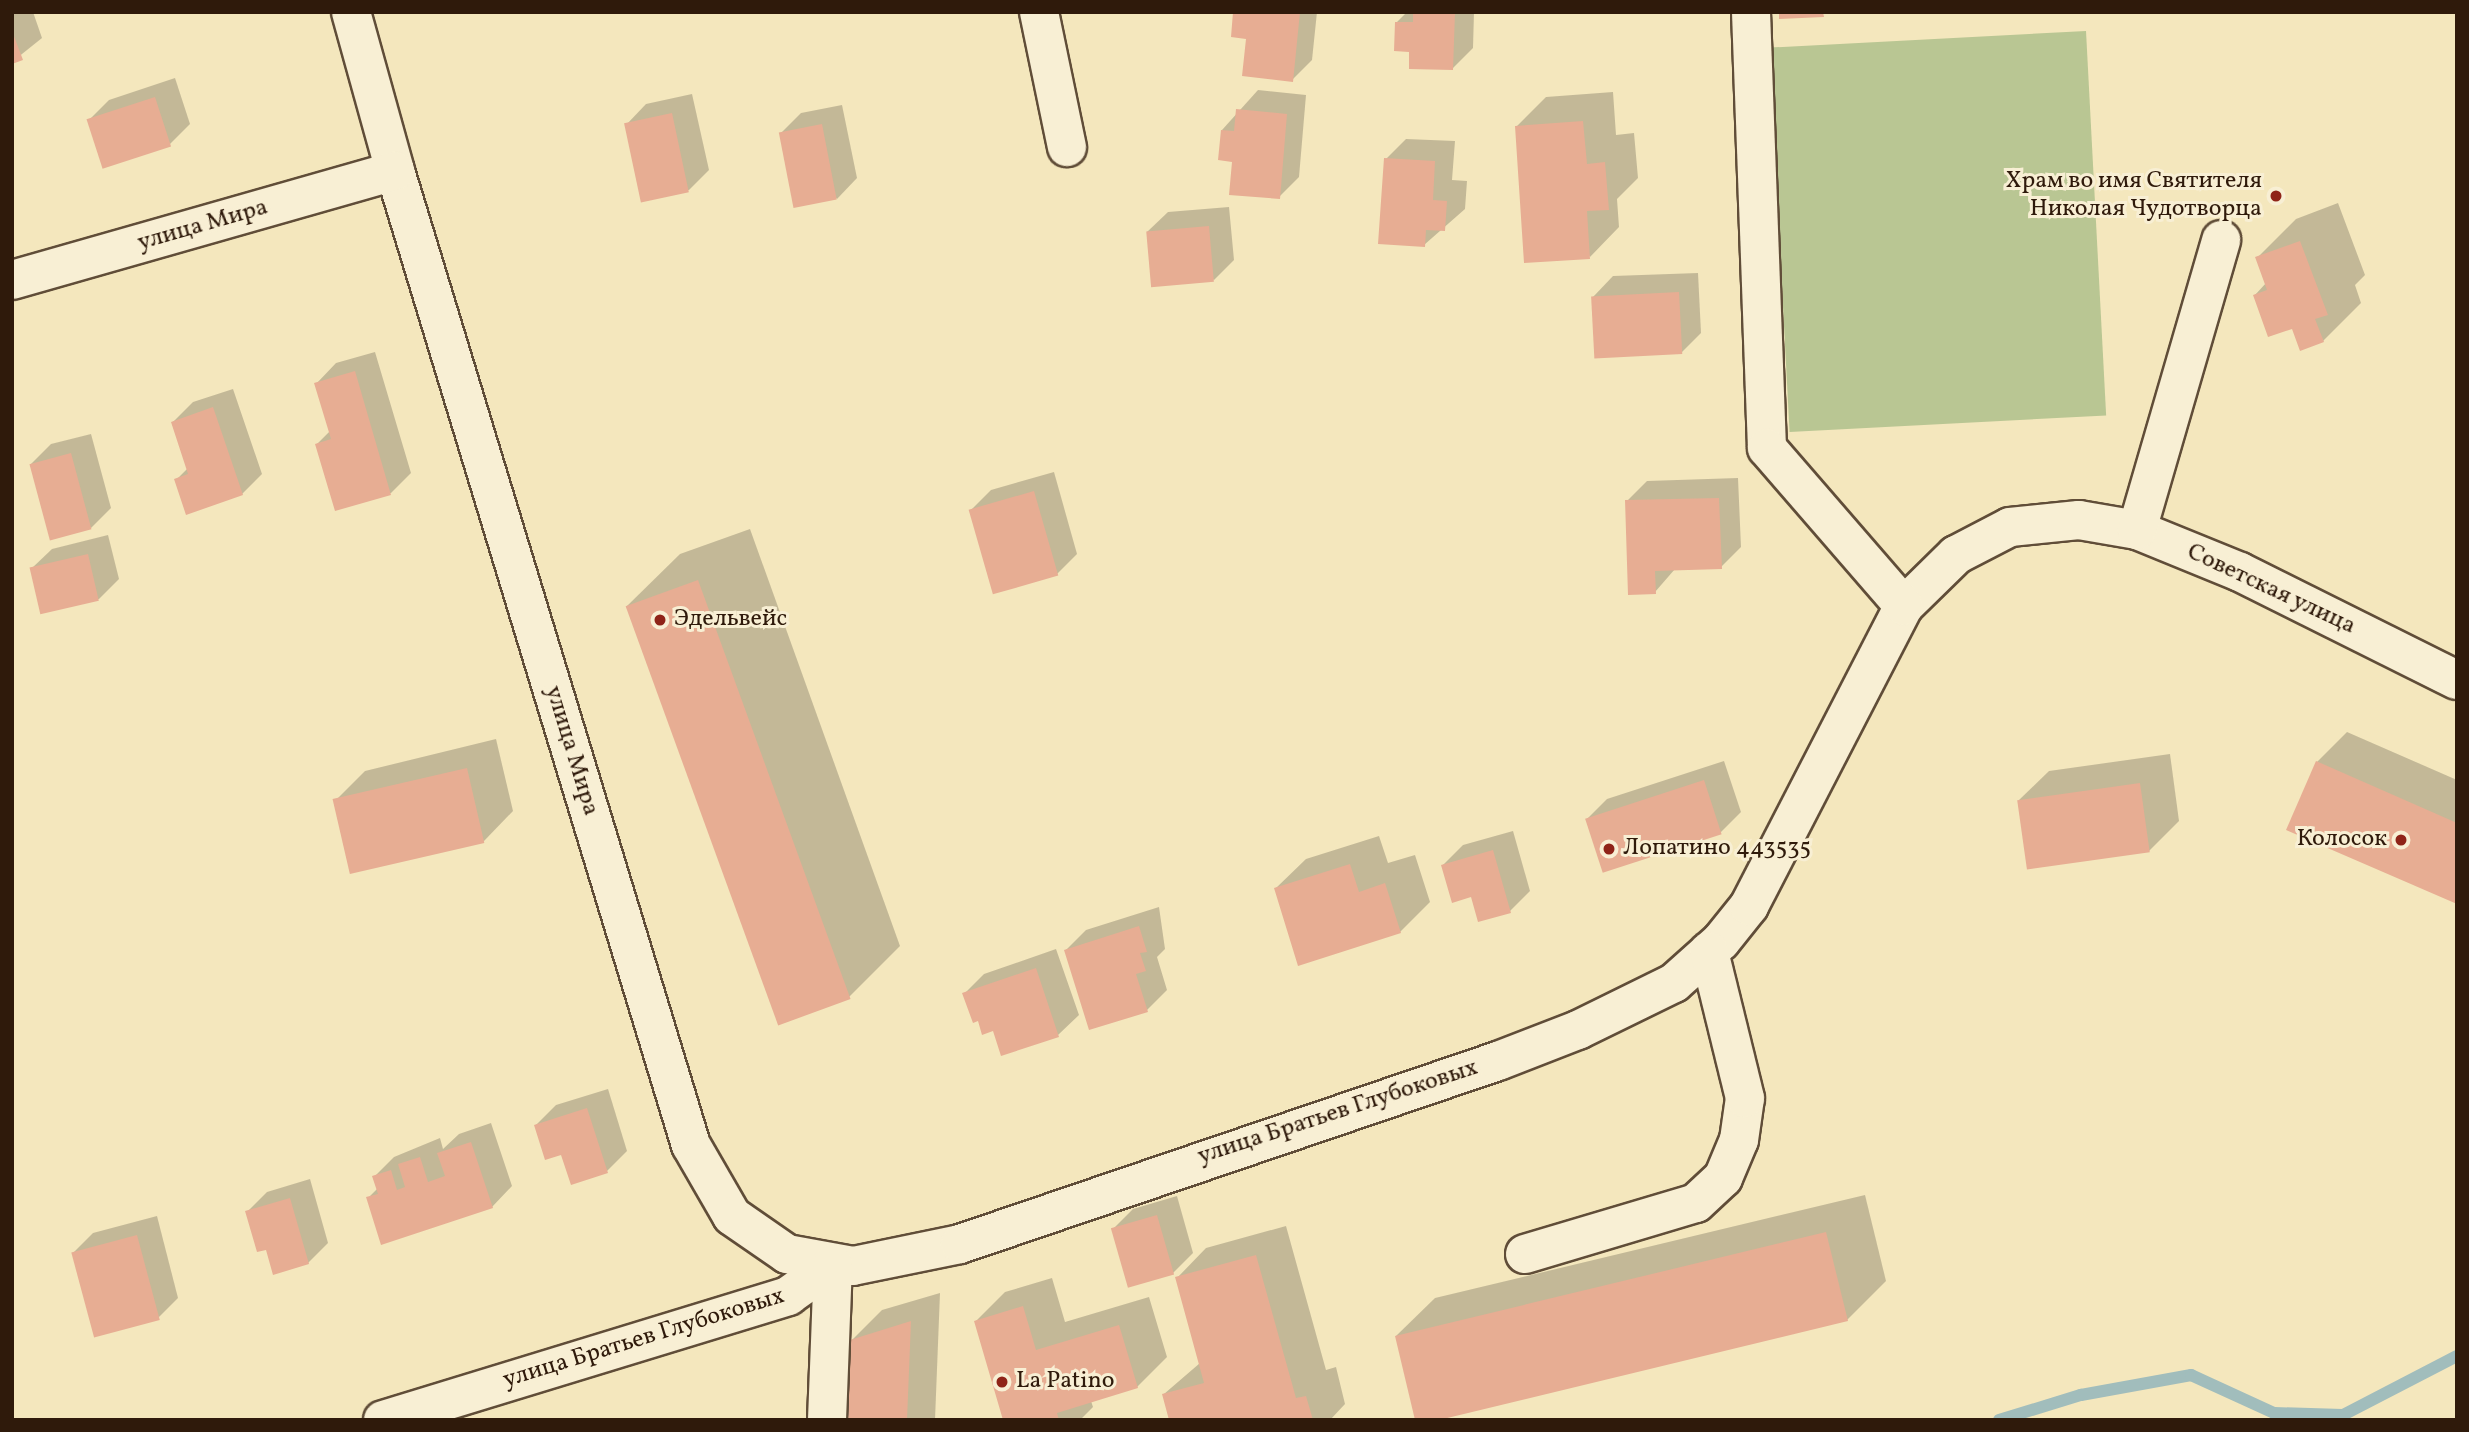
<!DOCTYPE html>
<meta charset="utf-8">
<style>
body{margin:0}
#map{position:relative;width:2469px;height:1432px;overflow:hidden;background:#f4e7bd;font-family:Vollkorn,serif}
div>[style]{position:absolute}
.green>*{inset:0;background:#b9c693;transform-origin:0 0}
.shadow>*{inset:0;background:#0003}
.stream>*{height:12px;margin:-6px;padding:0 6px;transform-origin:6px;border-radius:6px;background:#a1bdbc}
.building>*{inset:0;background:#e7ad93;transform-origin:0 0}
.roads{filter:drop-shadow(2px 0 #604d38) drop-shadow(-2px 0 #604d38) drop-shadow(0 2px #604d38) drop-shadow(0 -2px #604d38)}
.minor>*{height:38px;margin:-19px;padding:0 19px;transform-origin:19px;border-radius:19px;background:#f8efd4}
.dots>*{width:19px;height:19px;translate:-50% -50%;box-sizing:border-box;border:4px solid #f8efd4;border-radius:50%}
span{translate:-50% -50%;white-space:nowrap;text-align:center;line-height:1.15;-webkit-text-stroke:6px #f8efd4;paint-order:stroke}
.poi-label{font-size:24px;color:#2f1a0b}
.right{translate:-100% -50%;text-align:right}
.left{translate:0 -50%;text-align:left}
.street-label{font-size:24px;color:#2f1a0b}
.frame{position:absolute;inset:0;border:14px solid #2f1a0b;pointer-events:none}
</style>
<div id="map">
<div class="green">
<div style="left:2086px;top:31px;width:385px;height:317px;rotate:87deg"></div>
</div>
<div class="shadow">
<div style="clip-path:polygon(12px 12px,33px 12px,42px 38px,12px 62px)"></div>
<div style="clip-path:polygon(1235px 12px,1317px 12px,1312px 60px,1292px 80px,1248px 37px)"></div>
<div style="clip-path:polygon(1407px 12px,1474px 12px,1473px 48px,1453px 68px,1411px 50px,1397px 22px)"></div>
<div style="clip-path:polygon(175px 78px,190px 124px,170px 144px,89px 120px,109px 100px)"></div>
<div style="clip-path:polygon(1258px 90px,1306px 95px,1299px 177px,1279px 197px,1222px 130px)"></div>
<div style="clip-path:polygon(1613px 92px,1616px 135px,1634px 133px,1638px 178px,1617px 199px,1619px 227px,1590px 257px,1517px 126px,1546px 97px)"></div>
<div style="clip-path:polygon(692px 94px,709px 170px,689px 190px,643px 200px,626px 125px,646px 104px)"></div>
<div style="clip-path:polygon(842px 105px,857px 178px,837px 199px,781px 133px,801px 113px)"></div>
<div style="clip-path:polygon(1406px 139px,1455px 141px,1452px 180px,1467px 181px,1465px 209px,1424px 245px,1386px 159px)"></div>
<div style="clip-path:polygon(2338px 203px,2365px 275px,2355px 285px,2361px 303px,2323px 341px,2293px 326px,2255px 295px,2266px 283px,2257px 258px,2296px 219px)"></div>
<div style="clip-path:polygon(1229px 207px,1234px 260px,1214px 280px,1147px 232px,1168px 212px)"></div>
<div style="clip-path:polygon(1698px 273px,1701px 333px,1681px 353px,1593px 297px,1613px 276px)"></div>
<div style="clip-path:polygon(375px 352px,411px 473px,391px 493px,336px 509px,317px 444px,330px 431px,316px 384px,336px 363px)"></div>
<div style="clip-path:polygon(233px 389px,262px 474px,242px 494px,176px 480px,188px 468px,173px 422px,193px 402px)"></div>
<div style="clip-path:polygon(91px 434px,111px 508px,91px 528px,31px 464px,51px 444px)"></div>
<div style="clip-path:polygon(1054px 472px,1077px 554px,1057px 574px,971px 510px,991px 490px)"></div>
<div style="clip-path:polygon(1738px 478px,1741px 547px,1721px 567px,1675px 569px,1655px 592px,1627px 501px,1647px 481px)"></div>
<div style="clip-path:polygon(750px 529px,900px 946px,848px 998px,627px 606px,680px 554px)"></div>
<div style="clip-path:polygon(108px 535px,119px 579px,99px 599px,42px 613px,31px 569px,52px 549px)"></div>
<div style="clip-path:polygon(2347px 732px,2457px 780px,2457px 902px,2317px 762px)"></div>
<div style="clip-path:polygon(496px 739px,513px 811px,484px 841px,335px 801px,365px 771px)"></div>
<div style="clip-path:polygon(2170px 754px,2179px 821px,2149px 851px,2019px 800px,2049px 771px)"></div>
<div style="clip-path:polygon(1724px 761px,1741px 812px,1721px 832px,1587px 819px,1607px 799px)"></div>
<div style="clip-path:polygon(1513px 831px,1530px 891px,1510px 911px,1473px 895px,1443px 865px,1463px 845px)"></div>
<div style="clip-path:polygon(1379px 836px,1388px 863px,1415px 855px,1430px 902px,1400px 932px,1276px 888px,1306px 859px)"></div>
<div style="clip-path:polygon(1159px 907px,1165px 949px,1157px 957px,1167px 990px,1147px 1010px,1066px 950px,1086px 930px)"></div>
<div style="clip-path:polygon(1056px 949px,1079px 1015px,1058px 1035px,1002px 1054px,994px 1029px,964px 994px,984px 974px)"></div>
<div style="clip-path:polygon(608px 1089px,627px 1151px,607px 1171px,562px 1153px,536px 1125px,556px 1105px)"></div>
<div style="clip-path:polygon(491px 1123px,512px 1186px,492px 1207px,368px 1198px,378px 1188px,374px 1177px,394px 1157px,440px 1138px,443px 1149px,459px 1134px)"></div>
<div style="clip-path:polygon(310px 1179px,328px 1243px,308px 1263px,268px 1248px,247px 1212px,267px 1192px)"></div>
<div style="clip-path:polygon(1865px 1195px,1886px 1281px,1847px 1320px,1396px 1336px,1435px 1298px)"></div>
<div style="clip-path:polygon(1177px 1196px,1193px 1253px,1173px 1273px,1113px 1229px,1133px 1209px)"></div>
<div style="clip-path:polygon(157px 1216px,178px 1298px,158px 1318px,73px 1253px,93px 1233px)"></div>
<div style="clip-path:polygon(1286px 1226px,1326px 1370px,1336px 1367px,1345px 1404px,1330px 1420px,1171px 1420px,1164px 1394px,1200px 1363px,1177px 1278px,1206px 1248px)"></div>
<div style="clip-path:polygon(1052px 1278px,1065px 1322px,1149px 1297px,1167px 1357px,1137px 1387px,1091px 1401px,1093px 1407px,1080px 1420px,1005px 1420px,976px 1321px,1005px 1292px)"></div>
<div style="clip-path:polygon(940px 1293px,935px 1420px,848px 1420px,852px 1340px,882px 1310px)"></div>
</div>
<div class="stream">
<div style="left:1999px;top:1420px;width:86px;rotate:-17deg"></div>
<div style="left:2081px;top:1395px;width:112px;rotate:-10.3deg"></div>
<div style="left:2191px;top:1375px;width:91px;rotate:24.6deg"></div>
<div style="left:2274px;top:1413px;width:69px;rotate:1.7deg"></div>
<div style="left:2343px;top:1415px;width:128px;rotate:-27.4deg"></div>
</div>
<div class="building">
<div style="clip-path:polygon(1233px 12px,1300px 12px,1293px 82px,1242px 76px,1246px 39px,1231px 37px)"></div>
<div style="clip-path:polygon(1413px 12px,1455px 12px,1453px 70px,1409px 69px,1409px 52px,1394px 51px,1395px 22px,1413px 22px)"></div>
<div style="clip-path:polygon(1779px 12px,1823px 12px,1824px 17px,1779px 19px)"></div>
<div style="clip-path:polygon(12px 31px,23px 60px,12px 64px)"></div>
<div style="left:155px;top:97px;width:52px;height:72px;rotate:72deg"></div>
<div style="clip-path:polygon(1236px 109px,1287px 114px,1280px 199px,1229px 195px,1232px 162px,1218px 160px,1221px 130px,1234px 131px)"></div>
<div style="left:672px;top:113px;width:81px;height:49px;rotate:78deg"></div>
<div style="clip-path:polygon(1583px 121px,1587px 164px,1605px 162px,1609px 210px,1587px 211px,1590px 259px,1524px 263px,1515px 126px)"></div>
<div style="left:822px;top:124px;width:77px;height:44px;rotate:79deg"></div>
<div style="clip-path:polygon(1384px 158px,1435px 161px,1433px 200px,1447px 201px,1445px 231px,1426px 230px,1425px 247px,1378px 244px)"></div>
<div style="left:1209px;top:226px;width:56px;height:63px;rotate:85deg"></div>
<div style="clip-path:polygon(2300px 241px,2328px 315px,2315px 319px,2324px 342px,2300px 351px,2292px 329px,2268px 337px,2253px 295px,2267px 290px,2255px 257px)"></div>
<div style="left:1679px;top:292px;width:62px;height:88px;rotate:87deg"></div>
<div style="clip-path:polygon(355px 371px,391px 495px,335px 511px,315px 444px,331px 439px,314px 383px)"></div>
<div style="clip-path:polygon(213px 407px,243px 495px,186px 515px,174px 479px,188px 474px,171px 422px)"></div>
<div style="left:71px;top:453px;width:79px;height:43px;rotate:75deg"></div>
<div style="left:1034px;top:491px;width:88px;height:68px;rotate:74deg"></div>
<div style="clip-path:polygon(1719px 498px,1722px 569px,1655px 571px,1656px 594px,1628px 595px,1625px 500px)"></div>
<div style="left:88px;top:554px;width:48px;height:60px;rotate:77deg"></div>
<div style="left:698px;top:580px;width:446px;height:77px;rotate:70deg"></div>
<div style="clip-path:polygon(2316px 761px,2457px 823px,2457px 904px,2286px 830px)"></div>
<div style="left:467px;top:768px;width:77px;height:138px;rotate:77deg"></div>
<div style="left:1704px;top:780px;width:57px;height:125px;rotate:72deg"></div>
<div style="left:2140px;top:783px;width:70px;height:124px;rotate:82deg"></div>
<div style="clip-path:polygon(1493px 850px,1511px 913px,1478px 922px,1471px 897px,1452px 903px,1441px 865px)"></div>
<div style="clip-path:polygon(1350px 864px,1359px 892px,1385px 883px,1401px 933px,1298px 966px,1274px 888px)"></div>
<div style="clip-path:polygon(1139px 926px,1147px 952px,1140px 953px,1146px 971px,1136px 974px,1148px 1012px,1089px 1030px,1064px 950px)"></div>
<div style="clip-path:polygon(1036px 968px,1059px 1037px,1001px 1056px,993px 1031px,982px 1035px,978px 1021px,973px 1023px,962px 993px)"></div>
<div style="clip-path:polygon(587px 1108px,608px 1173px,571px 1185px,561px 1155px,545px 1160px,534px 1125px)"></div>
<div style="clip-path:polygon(471px 1142px,493px 1208px,381px 1245px,366px 1197px,378px 1194px,372px 1176px,391px 1170px,397px 1190px,405px 1187px,398px 1164px,420px 1157px,428px 1182px,445px 1176px,437px 1153px)"></div>
<div style="clip-path:polygon(290px 1198px,309px 1264px,273px 1275px,266px 1250px,257px 1252px,245px 1211px)"></div>
<div style="left:1157px;top:1215px;width:62px;height:48px;rotate:74deg"></div>
<div style="clip-path:polygon(1826px 1232px,1848px 1321px,1439px 1420px,1415px 1420px,1395px 1336px)"></div>
<div style="left:137px;top:1235px;width:88px;height:68px;rotate:75deg"></div>
<div style="clip-path:polygon(1256px 1255px,1296px 1398px,1306px 1396px,1313px 1420px,1169px 1420px,1162px 1394px,1204px 1383px,1175px 1277px)"></div>
<div style="clip-path:polygon(1023px 1306px,1036px 1350px,1119px 1325px,1138px 1388px,1057px 1413px,1059px 1420px,1003px 1420px,974px 1321px)"></div>
<div style="clip-path:polygon(911px 1321px,907px 1420px,846px 1420px,850px 1340px)"></div>
</div>
<div class="roads">
<div class="minor">
<div style="left:351px;top:12px;width:165px;rotate:74.5deg"></div>
<div style="left:395px;top:171px;width:1018px;rotate:73.1deg"></div>
<div style="left:691px;top:1145px;width:82px;rotate:60deg"></div>
<div style="left:732px;top:1216px;width:67px;rotate:34.6deg"></div>
<div style="left:787px;top:1254px;width:67px;rotate:10.3deg"></div>
<div style="left:853px;top:1266px;width:109px;rotate:-11.6deg"></div>
<div style="left:960px;top:1244px;width:568px;rotate:-18.79deg"></div>
<div style="left:1498px;top:1061px;width:86px;rotate:-21.2deg"></div>
<div style="left:1578px;top:1030px;width:107px;rotate:-26.1deg"></div>
<div style="left:1674px;top:983px;width:63px;rotate:-41.8deg"></div>
<div style="left:1721px;top:941px;width:45px;rotate:-51.3deg"></div>
<div style="left:1749px;top:906px;width:338px;rotate:-62.7deg"></div>
<div style="left:1904px;top:606px;width:73px;rotate:-44.4deg"></div>
<div style="left:1956px;top:555px;width:61px;rotate:-27.4deg"></div>
<div style="left:2010px;top:527px;width:69px;rotate:-5.8deg"></div>
<div style="left:2079px;top:520px;width:59px;rotate:9.8deg"></div>
<div style="left:2137px;top:530px;width:111px;rotate:22.2deg"></div>
<div style="left:2240px;top:572px;width:242px;rotate:26.5deg"></div>
<div style="left:1039px;top:12px;width:138px;rotate:78.3deg"></div>
<div style="left:1751px;top:12px;width:436px;rotate:87.9deg"></div>
<div style="left:1767px;top:448px;width:209px;rotate:49.1deg"></div>
<div style="left:12px;top:280px;width:398px;rotate:-15.9deg"></div>
<div style="left:2137px;top:530px;width:302px;rotate:-73.8deg"></div>
<div style="left:1525px;top:1254px;width:178px;rotate:-16.6deg"></div>
<div style="left:1696px;top:1203px;width:37px;rotate:-43deg"></div>
<div style="left:1723px;top:1178px;width:41px;rotate:-67.2deg"></div>
<div style="left:1739px;top:1140px;width:42px;rotate:-81.9deg"></div>
<div style="left:1745px;top:1098px;width:151px;rotate:-103.8deg"></div>
<div style="left:383px;top:1420px;width:424px;rotate:-17deg"></div>
<div style="left:788px;top:1296px;width:55px;rotate:-35.4deg"></div>
<div style="left:827px;top:1420px;width:156px;rotate:-87.8deg"></div>
</div>
</div>
<div class="dots">
<div style="left:2276px;top:196px;background:#8f2418"></div>
<div style="left:660px;top:620px;background:#8f2418"></div>
<div style="left:2401px;top:840px;background:#8f2418"></div>
<div style="left:1609px;top:849px;background:#8f2418"></div>
<div style="left:1002px;top:1382px;background:#8f2418"></div>
</div>
<div class="poi-label">
<span class="right" style="left:2262px;top:196px">Храм во имя Святителя<br>Николая Чудотворца</span>
<span class="left" style="left:674px;top:620px">Эдельвейс</span>
<span class="right" style="left:2387px;top:840px">Колосок</span>
<span class="left" style="left:1623px;top:849px">Лопатино 443535</span>
<span class="left" style="left:1016px;top:1382px">La Patino</span>
</div>
<div class="street-label">
<span style="left:203px;top:226px;rotate:-16deg">улица Мира</span>
<span style="left:2271px;top:590px;rotate:25deg">Советская улица</span>
<span style="left:571px;top:751px;rotate:73deg">улица Мира</span>
<span style="left:1338px;top:1113px;rotate:-18deg">улица Братьев Глубоковых</span>
<span style="left:644px;top:1339px;rotate:-17deg">улица Братьев Глубоковых</span>
</div>
<div class="frame"></div>
</div>
